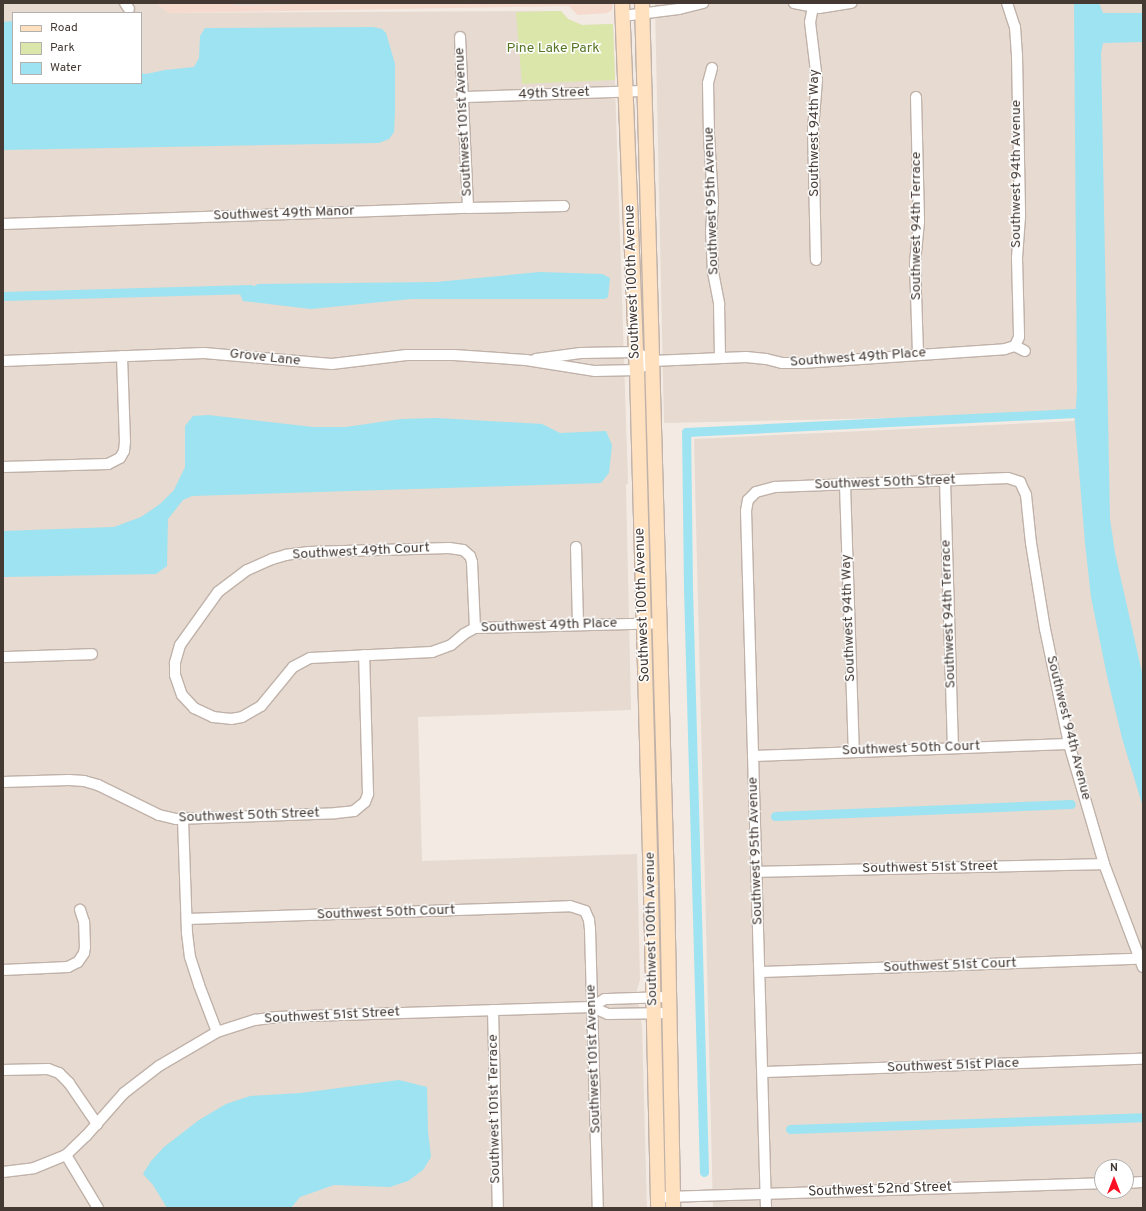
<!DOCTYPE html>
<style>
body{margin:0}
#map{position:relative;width:1146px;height:1211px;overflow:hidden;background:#f2eae3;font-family:Overpass,sans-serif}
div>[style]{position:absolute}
.residential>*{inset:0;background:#e6dad1}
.commercial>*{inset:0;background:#f5dacd}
.green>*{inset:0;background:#dbe7aa}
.parking>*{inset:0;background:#e2dedc}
.water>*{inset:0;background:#9de3f1}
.canal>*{height:9px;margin:-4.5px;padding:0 4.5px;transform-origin:4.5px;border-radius:4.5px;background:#9de3f1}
.roads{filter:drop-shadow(1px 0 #c0b2a9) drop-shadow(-1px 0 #c0b2a9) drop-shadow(0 1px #c0b2a9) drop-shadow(0 -1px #c0b2a9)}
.minor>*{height:10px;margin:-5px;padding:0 5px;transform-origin:5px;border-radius:5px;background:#fff}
.secondary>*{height:14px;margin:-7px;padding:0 7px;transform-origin:7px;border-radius:7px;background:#ffe1c0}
span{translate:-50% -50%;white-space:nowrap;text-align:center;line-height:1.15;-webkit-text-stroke:3px #fff;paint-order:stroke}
.park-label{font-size:14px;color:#577626}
.street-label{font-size:14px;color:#443933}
.frame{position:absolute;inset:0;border:4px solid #443933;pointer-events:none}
.legend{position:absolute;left:12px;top:12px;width:130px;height:72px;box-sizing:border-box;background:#fff;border:1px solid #b4b0ad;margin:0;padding:5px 7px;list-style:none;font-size:12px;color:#443933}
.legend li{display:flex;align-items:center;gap:8px;height:20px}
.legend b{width:20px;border:1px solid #b4b0ad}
.north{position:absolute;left:1094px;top:1159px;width:40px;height:40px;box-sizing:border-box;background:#fff;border:1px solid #b4b0ad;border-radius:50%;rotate:0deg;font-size:11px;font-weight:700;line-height:16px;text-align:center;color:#443933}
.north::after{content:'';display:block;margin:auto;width:14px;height:18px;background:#fd0f24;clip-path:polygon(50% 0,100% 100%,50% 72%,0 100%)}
</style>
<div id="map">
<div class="residential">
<div style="clip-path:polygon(evenodd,3px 3px,156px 3px,169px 13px,561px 11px,568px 19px,582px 25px,613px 24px,628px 484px,626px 484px,626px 488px,631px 710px,418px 717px,422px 861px,637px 854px,640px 980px,637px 989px,642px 1028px,647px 1208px,3px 1208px,3px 3px,13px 13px,141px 13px,141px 83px,13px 83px,13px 13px)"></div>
<div style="clip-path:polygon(evenodd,655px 3px,1143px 3px,1143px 1208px,713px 1208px,694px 439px,1074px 421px,1075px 414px,664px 423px,655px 3px,1102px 1167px,1126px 1167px,1126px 1191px,1102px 1191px,1102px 1167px)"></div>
</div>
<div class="commercial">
<div style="clip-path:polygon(156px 3px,613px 3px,612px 10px,607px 13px,578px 15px,569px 6px,168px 13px)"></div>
</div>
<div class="green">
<div style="clip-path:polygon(561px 11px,568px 19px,582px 25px,613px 24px,615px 80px,522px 84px,516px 12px)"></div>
</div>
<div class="parking">
<div style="clip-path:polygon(233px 3px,357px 3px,234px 5px)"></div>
</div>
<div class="water">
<div style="clip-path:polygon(1074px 3px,1099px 3px,1103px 13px,1143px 13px,1143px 42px,1103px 43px,1101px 53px,1110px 519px,1115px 553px,1143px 677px,1143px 807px,1122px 738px,1107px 676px,1091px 597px,1085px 543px,1075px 421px,1077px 390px)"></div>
<div style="clip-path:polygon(13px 21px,13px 83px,141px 83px,141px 73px,146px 74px,165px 70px,194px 67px,199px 58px,200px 36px,205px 28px,373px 27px,382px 29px,386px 33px,395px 64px,395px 112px,394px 132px,389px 139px,379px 143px,3px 150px,3px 22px)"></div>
<div style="clip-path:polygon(540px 272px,602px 274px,610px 278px,608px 297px,605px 299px,411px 299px,311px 309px,243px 301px,240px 294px,258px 284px,436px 282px)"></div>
<div style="clip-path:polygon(208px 415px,313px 427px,346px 427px,401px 419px,437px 418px,542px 424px,560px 433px,606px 431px,612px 445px,609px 473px,601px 483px,192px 496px,183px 500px,168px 519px,167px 566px,156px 574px,3px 577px,3px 531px,114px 527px,141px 517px,160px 504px,174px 490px,185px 467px,185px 426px,193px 416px)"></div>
<div style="clip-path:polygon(399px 1080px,427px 1087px,428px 1131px,431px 1157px,423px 1170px,408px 1181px,390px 1187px,334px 1185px,300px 1197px,291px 1208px,167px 1208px,153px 1185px,143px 1174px,151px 1161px,164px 1147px,199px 1120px,226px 1104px,250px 1096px,301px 1093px)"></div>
</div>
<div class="canal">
<div style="left:3px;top:296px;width:247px;rotate:-1.6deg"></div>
<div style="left:775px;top:816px;width:296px;rotate:-2.3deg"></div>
<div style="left:790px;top:1129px;width:353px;rotate:-1.9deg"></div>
<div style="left:704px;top:1172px;width:584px;rotate:-91.57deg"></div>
<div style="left:688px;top:588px;width:156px;rotate:-90.7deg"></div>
<div style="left:686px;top:432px;width:389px;rotate:-2.8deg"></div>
</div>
<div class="roads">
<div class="minor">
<div style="left:125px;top:3px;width:7px;rotate:56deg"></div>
<div style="left:794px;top:3px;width:25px;rotate:11deg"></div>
<div style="left:819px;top:8px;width:33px;rotate:-9deg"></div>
<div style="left:1007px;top:3px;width:25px;rotate:72deg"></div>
<div style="left:1015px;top:27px;width:28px;rotate:86deg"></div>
<div style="left:1017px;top:55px;width:162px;rotate:88.9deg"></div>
<div style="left:1020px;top:217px;width:41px;rotate:94.2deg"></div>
<div style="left:1017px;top:258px;width:79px;rotate:88.5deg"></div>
<div style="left:1019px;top:337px;width:10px;rotate:114deg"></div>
<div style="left:813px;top:7px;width:15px;rotate:101deg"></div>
<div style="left:810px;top:22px;width:58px;rotate:83.1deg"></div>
<div style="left:817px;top:80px;width:50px;rotate:94.6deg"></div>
<div style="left:813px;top:130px;width:130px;rotate:88.7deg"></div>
<div style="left:623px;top:16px;width:56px;rotate:-7.1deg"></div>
<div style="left:679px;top:9px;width:25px;rotate:-14deg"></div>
<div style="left:460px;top:37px;width:171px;rotate:87.3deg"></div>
<div style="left:712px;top:68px;width:16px;rotate:105deg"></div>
<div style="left:708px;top:83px;width:52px;rotate:88.9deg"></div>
<div style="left:709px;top:135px;width:68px;rotate:86.6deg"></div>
<div style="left:713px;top:203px;width:27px;rotate:94deg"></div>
<div style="left:711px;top:230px;width:42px;rotate:87.3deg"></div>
<div style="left:713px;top:272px;width:33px;rotate:79deg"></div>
<div style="left:719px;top:304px;width:54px;rotate:88.9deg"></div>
<div style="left:464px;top:97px;width:180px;rotate:-1.9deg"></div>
<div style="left:916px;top:97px;width:125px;rotate:88.6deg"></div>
<div style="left:919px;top:222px;width:41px;rotate:95.6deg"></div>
<div style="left:915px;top:263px;width:91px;rotate:88.1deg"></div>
<div style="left:3px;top:224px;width:465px;rotate:-2deg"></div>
<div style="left:468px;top:208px;width:96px;rotate:-1.2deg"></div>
<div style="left:1015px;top:346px;width:11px;rotate:27deg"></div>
<div style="left:536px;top:359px;width:45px;rotate:-7.6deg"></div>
<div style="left:581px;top:353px;width:55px;rotate:-1deg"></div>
<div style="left:636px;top:352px;width:18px;rotate:29deg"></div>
<div style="left:3px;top:361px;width:201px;rotate:-2.3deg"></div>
<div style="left:204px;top:353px;width:128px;rotate:4.9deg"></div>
<div style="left:332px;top:364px;width:75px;rotate:-6.9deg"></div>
<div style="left:406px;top:355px;width:48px"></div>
<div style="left:454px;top:355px;width:72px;rotate:4deg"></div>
<div style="left:526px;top:360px;width:70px;rotate:9.1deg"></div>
<div style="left:595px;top:371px;width:42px;rotate:-1.4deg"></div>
<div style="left:637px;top:370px;width:17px;rotate:-31deg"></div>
<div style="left:652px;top:361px;width:94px;rotate:-2.4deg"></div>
<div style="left:746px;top:357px;width:20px;rotate:6deg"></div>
<div style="left:766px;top:359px;width:16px;rotate:14deg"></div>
<div style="left:782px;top:363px;width:20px"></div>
<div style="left:802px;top:363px;width:203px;rotate:-3.9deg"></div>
<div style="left:1005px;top:349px;width:10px;rotate:-17deg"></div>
<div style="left:3px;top:467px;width:105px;rotate:-1.6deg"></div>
<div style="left:108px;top:464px;width:13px;rotate:-27deg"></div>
<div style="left:120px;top:458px;width:8px;rotate:-60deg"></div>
<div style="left:124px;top:451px;width:9px;rotate:-84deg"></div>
<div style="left:125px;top:442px;width:86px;rotate:-92deg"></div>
<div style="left:945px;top:480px;width:267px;rotate:88.3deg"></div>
<div style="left:845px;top:485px;width:266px;rotate:88.1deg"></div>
<div style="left:576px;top:547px;width:78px;rotate:88.5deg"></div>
<div style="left:475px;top:628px;width:66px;rotate:-92.6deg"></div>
<div style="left:472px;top:562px;width:6px;rotate:-108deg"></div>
<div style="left:470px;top:556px;width:9px;rotate:-139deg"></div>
<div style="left:463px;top:550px;width:14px;rotate:-172deg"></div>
<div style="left:449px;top:548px;width:140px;rotate:178.4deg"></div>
<div style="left:309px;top:552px;width:23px;rotate:173deg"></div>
<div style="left:286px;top:555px;width:15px;rotate:164deg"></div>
<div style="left:272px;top:559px;width:27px;rotate:156deg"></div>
<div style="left:247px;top:570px;width:36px;rotate:143deg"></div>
<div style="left:218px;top:592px;width:65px;rotate:125.6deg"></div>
<div style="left:180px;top:645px;width:19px;rotate:106deg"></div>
<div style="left:175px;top:663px;width:12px;rotate:90deg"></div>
<div style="left:175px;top:675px;width:21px;rotate:71deg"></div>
<div style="left:182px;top:695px;width:18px;rotate:47deg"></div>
<div style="left:194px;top:708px;width:21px;rotate:25deg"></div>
<div style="left:213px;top:717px;width:18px;rotate:6deg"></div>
<div style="left:231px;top:719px;width:11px;rotate:-10deg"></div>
<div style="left:242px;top:717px;width:22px;rotate:-30deg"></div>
<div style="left:261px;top:706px;width:50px;rotate:-50.6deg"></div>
<div style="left:293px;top:667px;width:19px;rotate:-28deg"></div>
<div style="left:310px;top:658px;width:122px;rotate:-2.8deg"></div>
<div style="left:432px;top:652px;width:20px;rotate:-20deg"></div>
<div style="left:451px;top:645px;width:17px;rotate:-40deg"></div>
<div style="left:464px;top:634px;width:13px;rotate:-29deg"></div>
<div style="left:475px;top:628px;width:185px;rotate:-1.5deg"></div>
<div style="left:3px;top:657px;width:89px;rotate:-1.9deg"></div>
<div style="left:753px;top:756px;width:316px;rotate:-2.2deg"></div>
<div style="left:3px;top:782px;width:66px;rotate:-1.7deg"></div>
<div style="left:69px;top:780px;width:15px;rotate:4deg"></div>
<div style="left:84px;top:781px;width:15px;rotate:16deg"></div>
<div style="left:98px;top:785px;width:68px;rotate:26.2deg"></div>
<div style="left:159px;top:815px;width:17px;rotate:13deg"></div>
<div style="left:176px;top:819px;width:160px;rotate:-2.1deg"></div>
<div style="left:336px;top:813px;width:18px;rotate:-6deg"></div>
<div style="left:354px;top:811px;width:14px;rotate:-39deg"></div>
<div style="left:365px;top:802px;width:9px;rotate:-69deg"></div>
<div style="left:368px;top:794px;width:139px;rotate:-91.6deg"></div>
<div style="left:183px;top:819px;width:114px;rotate:88deg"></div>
<div style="left:187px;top:933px;width:24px;rotate:83deg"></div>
<div style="left:190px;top:957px;width:29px;rotate:72deg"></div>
<div style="left:199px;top:985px;width:50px;rotate:69deg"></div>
<div style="left:756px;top:872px;width:348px;rotate:-1.3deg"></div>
<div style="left:187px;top:919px;width:383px;rotate:-1.9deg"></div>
<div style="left:570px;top:906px;width:16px;rotate:18deg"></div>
<div style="left:585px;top:911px;width:10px;rotate:66deg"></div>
<div style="left:589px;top:920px;width:9px;rotate:84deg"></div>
<div style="left:590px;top:929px;width:279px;rotate:88.4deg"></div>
<div style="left:3px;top:970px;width:65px;rotate:-2.6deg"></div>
<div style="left:68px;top:967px;width:11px;rotate:-27deg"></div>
<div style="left:78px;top:962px;width:11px;rotate:-56deg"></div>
<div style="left:84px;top:953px;width:6px;rotate:-81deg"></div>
<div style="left:85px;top:947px;width:25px;rotate:-92deg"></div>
<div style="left:84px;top:922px;width:13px;rotate:-108deg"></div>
<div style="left:760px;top:972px;width:379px;rotate:-2deg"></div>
<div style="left:592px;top:1007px;width:15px;rotate:-32deg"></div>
<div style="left:605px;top:999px;width:64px;rotate:-1.8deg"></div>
<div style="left:493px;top:1010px;width:198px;rotate:88.6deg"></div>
<div style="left:3px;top:1070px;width:45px;rotate:-1.3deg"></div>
<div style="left:48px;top:1069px;width:12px;rotate:20deg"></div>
<div style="left:59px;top:1073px;width:14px;rotate:45deg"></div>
<div style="left:69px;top:1083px;width:50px;rotate:55.7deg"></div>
<div style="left:763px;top:1072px;width:380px;rotate:-2deg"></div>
<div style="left:66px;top:1155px;width:62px;rotate:58.9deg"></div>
<div style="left:3px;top:1172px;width:31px;rotate:-7deg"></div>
<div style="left:34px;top:1168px;width:35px;rotate:-22deg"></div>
<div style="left:66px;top:1155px;width:28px;rotate:-44deg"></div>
<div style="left:86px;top:1136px;width:57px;rotate:-48.5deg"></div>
<div style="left:124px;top:1093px;width:44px;rotate:-37.6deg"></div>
<div style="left:159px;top:1066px;width:67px;rotate:-30.4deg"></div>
<div style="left:217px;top:1032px;width:40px;rotate:-18deg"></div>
<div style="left:255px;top:1020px;width:22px;rotate:-8deg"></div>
<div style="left:277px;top:1017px;width:315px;rotate:-1.8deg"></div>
<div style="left:592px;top:1007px;width:17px;rotate:24deg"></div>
<div style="left:608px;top:1014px;width:62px;rotate:-0.9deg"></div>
<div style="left:1126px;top:1183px;width:17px;rotate:-3deg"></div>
<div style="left:666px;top:1197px;width:436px;rotate:-1.8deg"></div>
<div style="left:766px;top:1208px;width:697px;rotate:-91.64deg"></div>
<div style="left:746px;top:511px;width:11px;rotate:-80deg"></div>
<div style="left:748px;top:500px;width:11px;rotate:-45deg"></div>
<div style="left:756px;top:492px;width:20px;rotate:-15deg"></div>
<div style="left:775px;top:487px;width:233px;rotate:-2.2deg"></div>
<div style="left:1008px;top:478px;width:13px;rotate:18deg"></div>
<div style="left:1020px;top:482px;width:14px;rotate:65deg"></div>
<div style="left:1026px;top:495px;width:48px;rotate:84.1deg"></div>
<div style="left:1031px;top:543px;width:87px;rotate:80.8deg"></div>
<div style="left:1045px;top:629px;width:117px;rotate:78.2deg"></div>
<div style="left:1069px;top:744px;width:125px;rotate:73.7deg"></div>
<div style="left:1104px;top:864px;width:110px;rotate:69.3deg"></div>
</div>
<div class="secondary">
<div style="left:622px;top:3px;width:367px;rotate:87.7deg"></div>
<div style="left:637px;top:370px;width:522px;rotate:88.46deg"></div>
<div style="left:651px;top:892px;width:316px;rotate:88.7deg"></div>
<div style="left:642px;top:3px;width:883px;rotate:88.38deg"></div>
<div style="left:667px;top:886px;width:322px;rotate:88.9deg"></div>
</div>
</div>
<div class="park-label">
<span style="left:553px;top:49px">Pine Lake Park</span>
</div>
<div class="street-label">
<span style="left:554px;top:94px;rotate:-2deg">49th Street</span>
<span style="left:464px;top:122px;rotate:-93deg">Southwest 101st Avenue</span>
<span style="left:815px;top:133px;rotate:-90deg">Southwest 94th Way</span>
<span style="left:1017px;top:174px;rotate:-90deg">Southwest 94th Avenue</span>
<span style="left:712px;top:201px;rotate:-92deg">Southwest 95th Avenue</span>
<span style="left:284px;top:214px;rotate:-2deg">Southwest 49th Manor</span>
<span style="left:917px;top:226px;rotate:-90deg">Southwest 94th Terrace</span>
<span style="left:633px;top:282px;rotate:-92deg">Southwest 100th Avenue</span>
<span style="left:265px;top:358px;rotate:6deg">Grove Lane</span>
<span style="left:858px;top:358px;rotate:-4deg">Southwest 49th Place</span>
<span style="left:885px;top:483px;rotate:-2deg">Southwest 50th Street</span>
<span style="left:361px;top:552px;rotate:-3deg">Southwest 49th Court</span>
<span style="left:643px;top:605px;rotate:-92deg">Southwest 100th Avenue</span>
<span style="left:949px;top:614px;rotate:-92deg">Southwest 94th Terrace</span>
<span style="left:849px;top:618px;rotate:-92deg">Southwest 94th Way</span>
<span style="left:549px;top:626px;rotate:-2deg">Southwest 49th Place</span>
<span style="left:1068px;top:728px;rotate:76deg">Southwest 94th Avenue</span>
<span style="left:911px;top:749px;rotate:-2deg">Southwest 50th Court</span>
<span style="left:249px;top:816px;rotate:-2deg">Southwest 50th Street</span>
<span style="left:756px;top:851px;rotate:-92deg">Southwest 95th Avenue</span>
<span style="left:930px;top:868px;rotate:-1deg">Southwest 51st Street</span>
<span style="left:386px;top:913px;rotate:-2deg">Southwest 50th Court</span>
<span style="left:652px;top:929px;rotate:-91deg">Southwest 100th Avenue</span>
<span style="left:950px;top:966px;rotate:-2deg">Southwest 51st Court</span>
<span style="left:332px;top:1016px;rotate:-3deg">Southwest 51st Street</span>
<span style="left:594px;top:1059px;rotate:-92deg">Southwest 101st Avenue</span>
<span style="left:953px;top:1066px;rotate:-2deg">Southwest 51st Place</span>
<span style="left:495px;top:1109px;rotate:-91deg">Southwest 101st Terrace</span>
<span style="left:880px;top:1190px;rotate:-2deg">Southwest 52nd Street</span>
</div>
<div class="frame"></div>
<ul class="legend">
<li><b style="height:5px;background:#ffe1c0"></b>Road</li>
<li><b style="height:11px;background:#dbe7aa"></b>Park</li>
<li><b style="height:11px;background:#9de3f1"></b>Water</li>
</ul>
<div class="north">N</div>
</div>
